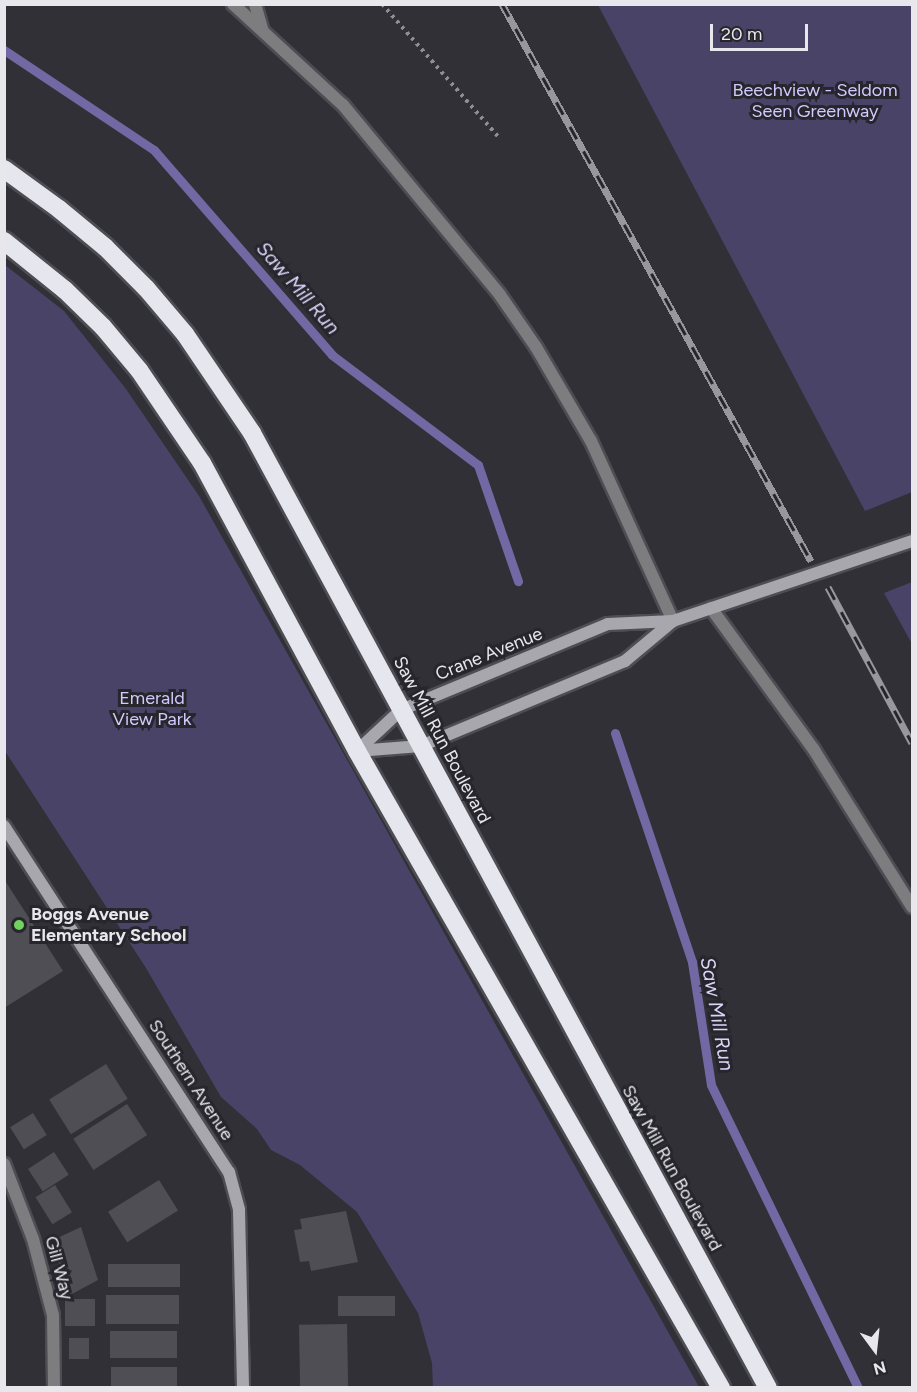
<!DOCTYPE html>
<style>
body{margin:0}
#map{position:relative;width:917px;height:1392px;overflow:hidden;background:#313037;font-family:Figtree,sans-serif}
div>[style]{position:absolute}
.green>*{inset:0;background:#484367}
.stream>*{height:9px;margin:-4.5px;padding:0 4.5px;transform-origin:4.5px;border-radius:4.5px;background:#7269a4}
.building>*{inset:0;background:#4f4e55;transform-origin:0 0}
.path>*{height:4px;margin-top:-2px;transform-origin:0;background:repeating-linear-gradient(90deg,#8e8e93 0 3px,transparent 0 7.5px)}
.roads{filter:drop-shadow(2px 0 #4e4d54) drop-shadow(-2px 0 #4e4d54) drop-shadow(0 2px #4e4d54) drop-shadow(0 -2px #4e4d54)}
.lane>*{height:12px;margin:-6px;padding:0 6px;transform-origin:6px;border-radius:6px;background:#7d7d80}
.secondary>*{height:12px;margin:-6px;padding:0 6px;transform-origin:6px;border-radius:6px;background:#a8a7ad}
.highway>*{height:18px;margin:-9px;padding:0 9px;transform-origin:9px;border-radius:9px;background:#e6e6ee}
.rail>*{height:7px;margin-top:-3.5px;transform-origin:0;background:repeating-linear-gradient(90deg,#27262d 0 14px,#98979d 0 28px);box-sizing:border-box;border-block:2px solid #98979d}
.dots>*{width:16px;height:16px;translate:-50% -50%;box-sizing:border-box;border:3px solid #27262d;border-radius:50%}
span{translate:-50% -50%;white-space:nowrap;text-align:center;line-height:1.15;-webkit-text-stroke:6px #27262d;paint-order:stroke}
.park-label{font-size:18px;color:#d0cafe}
.street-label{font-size:18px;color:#e8e8ec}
.poi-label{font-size:18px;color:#e8e8ec;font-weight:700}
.left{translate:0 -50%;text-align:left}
.water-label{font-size:20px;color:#d9d5f8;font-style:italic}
.frame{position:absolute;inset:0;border:6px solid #e8e8ec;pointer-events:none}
.north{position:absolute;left:845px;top:1320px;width:60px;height:60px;-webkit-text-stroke:4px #27262d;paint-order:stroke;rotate:165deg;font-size:16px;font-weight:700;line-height:24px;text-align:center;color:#e8e8ec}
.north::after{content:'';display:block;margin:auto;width:21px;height:27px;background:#e8e8ec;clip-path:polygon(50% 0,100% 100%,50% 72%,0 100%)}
.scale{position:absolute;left:710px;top:24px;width:98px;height:27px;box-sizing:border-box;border:3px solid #e8e8ec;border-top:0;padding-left:8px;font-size:18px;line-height:21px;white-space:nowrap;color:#e8e8ec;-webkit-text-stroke:4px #27262d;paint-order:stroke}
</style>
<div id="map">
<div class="green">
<div style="clip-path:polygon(598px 5px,912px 5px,912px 492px,865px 511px)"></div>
<div style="clip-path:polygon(5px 265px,64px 311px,126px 389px,199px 496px,699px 1387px,433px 1387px,432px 1363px,418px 1313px,357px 1212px,300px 1165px,271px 1150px,257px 1129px,221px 1097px,146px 968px,5px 751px)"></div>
<div style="clip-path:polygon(912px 582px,912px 644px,884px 593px)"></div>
</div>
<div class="stream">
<div style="left:4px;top:50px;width:180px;rotate:33.7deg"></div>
<div style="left:154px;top:150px;width:271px;rotate:49deg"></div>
<div style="left:332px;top:355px;width:183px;rotate:37deg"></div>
<div style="left:478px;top:465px;width:123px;rotate:71deg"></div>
<div style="left:615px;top:733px;width:242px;rotate:71.4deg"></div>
<div style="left:692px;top:962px;width:124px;rotate:81.2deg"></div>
<div style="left:711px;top:1085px;width:337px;rotate:64.1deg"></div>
</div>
<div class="building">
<div style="clip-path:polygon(4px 879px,63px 971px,4px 1008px)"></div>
<div style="left:106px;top:1064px;width:41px;height:67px;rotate:58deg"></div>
<div style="left:127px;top:1104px;width:37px;height:64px;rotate:57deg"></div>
<div style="left:33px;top:1113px;width:26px;height:27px;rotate:58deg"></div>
<div style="left:54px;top:1152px;width:27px;height:31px;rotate:57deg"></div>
<div style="left:159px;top:1180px;width:36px;height:60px;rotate:58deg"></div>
<div style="left:55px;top:1185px;width:32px;height:23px;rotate:58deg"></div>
<div style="clip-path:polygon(346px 1211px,358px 1262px,311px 1271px,309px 1261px,300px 1262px,294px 1230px,302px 1229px,300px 1219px)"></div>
<div style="clip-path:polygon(81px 1227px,98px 1280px,70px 1295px,51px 1241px)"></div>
<div style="left:108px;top:1264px;width:72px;height:23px"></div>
<div style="left:106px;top:1295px;width:73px;height:29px"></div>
<div style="left:395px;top:1296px;width:20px;height:57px;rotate:90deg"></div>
<div style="left:65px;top:1299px;width:30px;height:27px"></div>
<div style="left:347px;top:1324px;width:64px;height:48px;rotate:89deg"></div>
<div style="left:177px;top:1331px;width:27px;height:67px;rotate:90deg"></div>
<div style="left:89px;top:1338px;width:21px;height:20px;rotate:90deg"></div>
<div style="left:111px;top:1367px;width:66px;height:21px"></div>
</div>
<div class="path">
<div style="left:382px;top:4px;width:179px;rotate:48.8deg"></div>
</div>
<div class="roads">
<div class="lane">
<div style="left:233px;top:4px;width:149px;rotate:42.6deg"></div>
<div style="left:343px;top:105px;width:246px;rotate:50.4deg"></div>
<div style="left:500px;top:295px;width:63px;rotate:55.3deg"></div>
<div style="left:536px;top:347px;width:109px;rotate:59.7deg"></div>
<div style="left:591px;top:441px;width:198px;rotate:65.5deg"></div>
<div style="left:255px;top:4px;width:26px;rotate:74deg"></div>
<div style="left:711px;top:608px;width:175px;rotate:54deg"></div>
<div style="left:814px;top:750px;width:185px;rotate:58deg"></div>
<div style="left:4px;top:1164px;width:80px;rotate:68.9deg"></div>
<div style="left:33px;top:1239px;width:79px;rotate:75.3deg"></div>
<div style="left:53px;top:1315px;width:73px;rotate:89.2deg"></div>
</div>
<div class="secondary">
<div style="left:357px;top:751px;width:60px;rotate:-43deg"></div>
<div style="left:401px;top:710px;width:224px;rotate:-22.6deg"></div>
<div style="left:608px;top:624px;width:65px;rotate:-2.6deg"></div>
<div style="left:673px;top:621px;width:252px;rotate:-18.5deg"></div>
<div style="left:357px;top:751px;width:64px;rotate:-4.5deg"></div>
<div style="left:421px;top:746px;width:221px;rotate:-22.6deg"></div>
<div style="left:625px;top:661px;width:62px;rotate:-39.8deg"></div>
<div style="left:4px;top:826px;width:413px;rotate:57deg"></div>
<div style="left:229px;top:1172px;width:39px;rotate:75deg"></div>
<div style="left:239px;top:1210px;width:178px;rotate:88.7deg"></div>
</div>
<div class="highway">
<div style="left:4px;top:169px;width:68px;rotate:36deg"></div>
<div style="left:59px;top:209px;width:60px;rotate:39.6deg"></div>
<div style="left:105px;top:247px;width:58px;rotate:45deg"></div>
<div style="left:146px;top:288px;width:60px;rotate:49.7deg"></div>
<div style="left:185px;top:334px;width:120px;rotate:55.9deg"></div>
<div style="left:252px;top:433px;width:1085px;rotate:61.62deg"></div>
<div style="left:4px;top:241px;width:78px;rotate:38.8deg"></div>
<div style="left:65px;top:290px;width:53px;rotate:44.2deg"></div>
<div style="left:103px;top:327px;width:56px;rotate:50.1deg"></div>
<div style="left:139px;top:370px;width:112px;rotate:55.9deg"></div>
<div style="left:202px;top:463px;width:327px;rotate:61.7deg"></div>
<div style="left:357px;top:751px;width:734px;rotate:60.26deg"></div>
</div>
</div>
<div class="rail">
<div style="left:502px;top:4px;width:637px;rotate:60.98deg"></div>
<div style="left:828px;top:587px;width:177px;rotate:61.7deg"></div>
</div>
<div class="dots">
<div style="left:19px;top:925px;background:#71d35e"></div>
</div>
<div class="park-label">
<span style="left:815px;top:101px">Beechview - Seldom<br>Seen Greenway</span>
<span style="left:152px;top:709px">Emerald<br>View Park</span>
</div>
<div class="street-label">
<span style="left:489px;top:654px;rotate:-22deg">Crane Avenue</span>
<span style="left:442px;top:740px;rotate:62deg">Saw Mill Run Boulevard</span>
<span style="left:191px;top:1080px;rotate:57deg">Southern Avenue</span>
<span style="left:672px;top:1168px;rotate:61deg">Saw Mill Run Boulevard</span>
<span style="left:59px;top:1268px;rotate:75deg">Gill Way</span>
</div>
<div class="poi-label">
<span class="left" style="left:31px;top:925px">Boggs Avenue<br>Elementary School</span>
</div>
<div class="water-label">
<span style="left:298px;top:288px;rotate:49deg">Saw Mill Run</span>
<span style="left:717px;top:1014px;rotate:80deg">Saw Mill Run</span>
</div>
<div class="frame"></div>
<div class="north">N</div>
<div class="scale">20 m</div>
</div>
